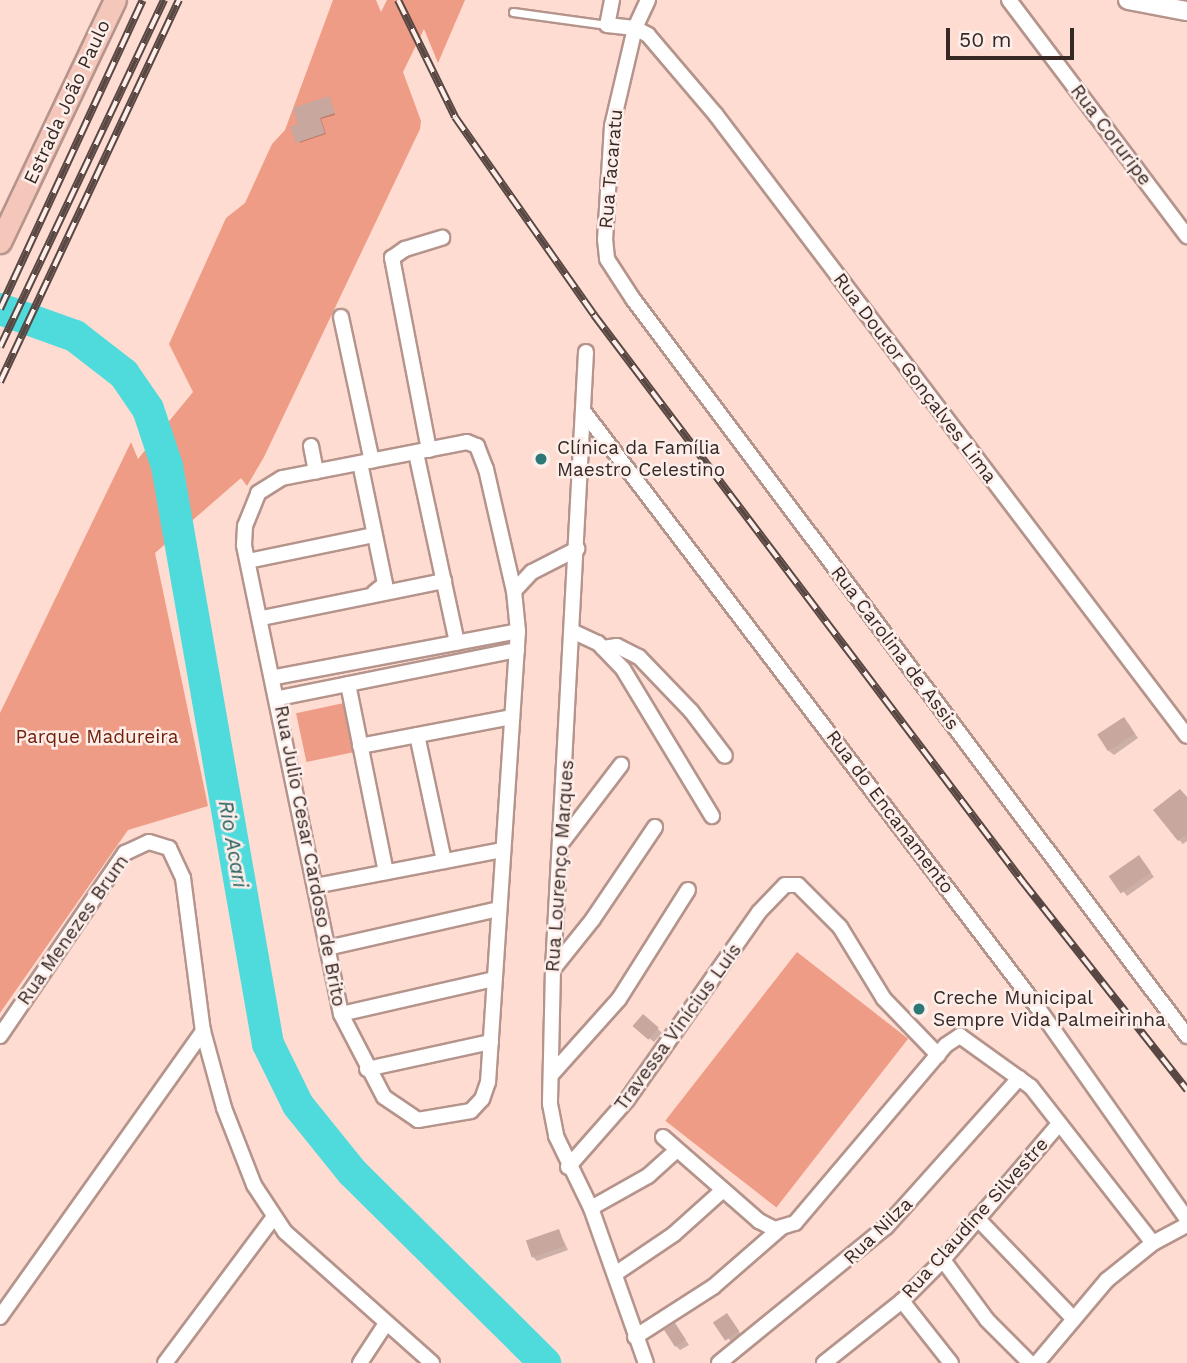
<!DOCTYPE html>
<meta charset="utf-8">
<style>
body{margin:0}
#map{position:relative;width:1187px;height:1363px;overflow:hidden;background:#ffdcd2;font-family:"Work Sans",sans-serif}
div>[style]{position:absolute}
.green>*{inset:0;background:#ee9c85;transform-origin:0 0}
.shadow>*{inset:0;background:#0003}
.river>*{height:32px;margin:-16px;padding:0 16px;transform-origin:16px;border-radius:16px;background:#4fdbdb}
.building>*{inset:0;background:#c8a79e;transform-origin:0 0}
.roads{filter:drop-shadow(2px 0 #b5948c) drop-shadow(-2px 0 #b5948c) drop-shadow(0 2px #b5948c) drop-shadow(0 -2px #b5948c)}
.service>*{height:7px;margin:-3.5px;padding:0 3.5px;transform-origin:3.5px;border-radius:3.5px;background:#fff}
.minor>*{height:14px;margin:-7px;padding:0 7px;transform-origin:7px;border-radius:7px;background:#fff}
.tertiary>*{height:18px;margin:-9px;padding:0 9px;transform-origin:9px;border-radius:9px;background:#fff}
.primary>*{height:21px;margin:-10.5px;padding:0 10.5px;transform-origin:10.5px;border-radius:10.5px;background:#f5c7ba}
.rail>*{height:8px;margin-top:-4px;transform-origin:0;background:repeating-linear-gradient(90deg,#fdeeea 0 16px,#584742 0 32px);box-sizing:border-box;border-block:2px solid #584742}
.dots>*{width:19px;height:19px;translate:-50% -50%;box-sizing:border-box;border:4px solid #fdeeea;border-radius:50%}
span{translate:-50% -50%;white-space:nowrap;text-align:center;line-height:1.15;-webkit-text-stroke:5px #fdeeea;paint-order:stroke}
.street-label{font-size:19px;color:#362925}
.poi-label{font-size:19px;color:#362925}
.left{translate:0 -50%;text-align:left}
.park-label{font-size:19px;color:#72210a}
.water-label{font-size:21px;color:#296262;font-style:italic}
.scale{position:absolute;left:946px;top:28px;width:128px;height:32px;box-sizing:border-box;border:4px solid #362925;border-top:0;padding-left:9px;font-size:21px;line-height:24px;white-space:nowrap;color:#362925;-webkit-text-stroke:5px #fdeeea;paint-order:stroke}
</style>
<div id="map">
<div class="green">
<div style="clip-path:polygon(333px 0,376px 0,381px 12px,387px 0,465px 0,438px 63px,424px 29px,403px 72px,421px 121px,420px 129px,264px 457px,247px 486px,241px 478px,155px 553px,208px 806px,128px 830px,0 1013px,0 713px,131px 442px,138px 459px,193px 392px,169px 344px,226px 218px,245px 203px,272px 144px,285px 130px)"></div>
<div style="left:344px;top:703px;width:50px;height:49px;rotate:78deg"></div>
<div style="left:797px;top:952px;width:141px;height:214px;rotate:38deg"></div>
</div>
<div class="shadow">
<div style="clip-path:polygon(330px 100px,335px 115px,321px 119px,326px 134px,299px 143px)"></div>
<div style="clip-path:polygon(1128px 723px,1138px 738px,1114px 755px,1109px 751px)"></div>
<div style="clip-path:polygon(1187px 799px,1187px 841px,1183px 844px,1179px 840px)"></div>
<div style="clip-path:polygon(1143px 862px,1154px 877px,1127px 896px,1112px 877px)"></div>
<div style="clip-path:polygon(644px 1016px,662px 1033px,654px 1042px,639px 1030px)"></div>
<div style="clip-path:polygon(559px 1231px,568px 1250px,537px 1261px,533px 1257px)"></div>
<div style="clip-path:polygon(730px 1319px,742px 1336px,732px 1343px,716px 1322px)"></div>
<div style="clip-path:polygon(675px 1325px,689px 1345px,680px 1350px,676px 1346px)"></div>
</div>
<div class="river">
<div style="left:0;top:309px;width:80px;rotate:19.8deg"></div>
<div style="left:75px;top:336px;width:62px;rotate:37.8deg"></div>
<div style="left:124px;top:374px;width:42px;rotate:55.6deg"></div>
<div style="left:148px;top:409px;width:60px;rotate:71.6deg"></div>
<div style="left:167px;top:466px;width:587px;rotate:80.09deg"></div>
<div style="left:268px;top:1044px;width:68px;rotate:63.8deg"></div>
<div style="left:298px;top:1105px;width:86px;rotate:51.1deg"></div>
<div style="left:352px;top:1172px;width:272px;rotate:44.7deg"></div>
</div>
<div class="building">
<div style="clip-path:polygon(329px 96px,335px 113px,320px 118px,325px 133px,296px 143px,290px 127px,298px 124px,293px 108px)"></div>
<div style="left:1124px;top:717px;width:20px;height:32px;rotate:57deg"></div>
<div style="clip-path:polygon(1180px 789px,1187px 797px,1187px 834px,1178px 841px,1153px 810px)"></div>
<div style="left:1139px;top:855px;width:21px;height:37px;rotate:55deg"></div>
<div style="left:643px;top:1014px;width:21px;height:16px;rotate:41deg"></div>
<div style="left:559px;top:1229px;width:18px;height:35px;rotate:71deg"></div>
<div style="left:727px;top:1313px;width:22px;height:17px;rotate:56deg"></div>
<div style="left:675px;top:1323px;width:20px;height:13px;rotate:57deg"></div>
</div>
<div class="roads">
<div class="service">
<div style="left:513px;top:12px;width:95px;rotate:7.9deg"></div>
</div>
<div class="minor">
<div style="left:612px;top:0;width:25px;rotate:101deg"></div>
<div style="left:607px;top:25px;width:28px;rotate:6deg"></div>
<div style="left:635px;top:28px;width:15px;rotate:28deg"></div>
<div style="left:648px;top:35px;width:105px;rotate:49.6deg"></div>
<div style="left:716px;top:115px;width:779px;rotate:52.82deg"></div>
<div style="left:648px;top:0;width:31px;rotate:115deg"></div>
<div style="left:635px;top:28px;width:101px;rotate:103.2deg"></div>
<div style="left:612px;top:126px;width:113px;rotate:93.5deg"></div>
<div style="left:605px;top:239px;width:20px;rotate:84deg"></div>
<div style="left:607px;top:259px;width:48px;rotate:57deg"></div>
<div style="left:633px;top:299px;width:922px;rotate:53.07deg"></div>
<div style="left:1009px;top:0;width:296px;rotate:53deg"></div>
<div style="left:341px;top:317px;width:147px;rotate:77.9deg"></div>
<div style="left:586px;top:352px;width:618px;rotate:93.06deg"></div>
<div style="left:553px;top:969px;width:135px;rotate:91.3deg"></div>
<div style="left:550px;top:1104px;width:33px;rotate:79deg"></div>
<div style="left:556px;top:1136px;width:80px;rotate:64.1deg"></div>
<div style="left:591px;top:1208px;width:164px;rotate:70.5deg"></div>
<div style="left:584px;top:412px;width:749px;rotate:52.7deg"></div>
<div style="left:1038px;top:1008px;width:258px;rotate:54.8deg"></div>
<div style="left:467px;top:442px;width:11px;rotate:22deg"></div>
<div style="left:477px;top:446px;width:25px;rotate:69deg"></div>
<div style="left:486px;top:469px;width:125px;rotate:77.1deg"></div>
<div style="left:514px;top:591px;width:40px;rotate:84.3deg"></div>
<div style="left:518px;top:631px;width:452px;rotate:93.8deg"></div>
<div style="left:488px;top:1082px;width:18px;rotate:109deg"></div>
<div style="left:482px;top:1099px;width:16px;rotate:133deg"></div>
<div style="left:471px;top:1111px;width:54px;rotate:170.4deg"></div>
<div style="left:418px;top:1120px;width:41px;rotate:-145.9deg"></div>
<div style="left:384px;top:1097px;width:93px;rotate:-117.4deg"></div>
<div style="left:341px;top:1014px;width:479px;rotate:-101.7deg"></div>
<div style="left:244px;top:545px;width:19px;rotate:-87deg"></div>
<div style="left:245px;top:526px;width:35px;rotate:-68deg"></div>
<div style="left:258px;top:493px;width:28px;rotate:-32deg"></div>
<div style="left:282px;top:478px;width:188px;rotate:-11deg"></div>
<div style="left:311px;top:446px;width:26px;rotate:79deg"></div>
<div style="left:429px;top:450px;width:196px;rotate:-100.9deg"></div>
<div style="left:392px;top:258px;width:16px;rotate:-35deg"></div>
<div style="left:405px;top:249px;width:39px;rotate:-17deg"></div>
<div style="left:416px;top:453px;width:194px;rotate:77.8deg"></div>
<div style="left:360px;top:463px;width:124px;rotate:78.3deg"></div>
<div style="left:385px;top:584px;width:14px;rotate:141deg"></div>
<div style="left:248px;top:561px;width:129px;rotate:-11.7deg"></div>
<div style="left:514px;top:591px;width:26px;rotate:-47deg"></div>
<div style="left:532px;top:572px;width:51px;rotate:-27.1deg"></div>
<div style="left:262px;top:618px;width:186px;rotate:-11.5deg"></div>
<div style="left:574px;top:632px;width:26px;rotate:25deg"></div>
<div style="left:598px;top:643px;width:36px;rotate:46deg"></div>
<div style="left:623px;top:669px;width:172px;rotate:58.8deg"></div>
<div style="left:603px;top:648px;width:14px;rotate:-8deg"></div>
<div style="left:617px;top:646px;width:25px;rotate:27deg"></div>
<div style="left:639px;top:657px;width:75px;rotate:46.1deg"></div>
<div style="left:691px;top:711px;width:56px;rotate:52.9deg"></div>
<div style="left:275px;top:677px;width:247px;rotate:-10.7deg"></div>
<div style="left:348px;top:684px;width:192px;rotate:78.6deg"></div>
<div style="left:279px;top:698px;width:243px;rotate:-11.4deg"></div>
<div style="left:417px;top:735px;width:129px;rotate:77.9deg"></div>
<div style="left:360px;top:746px;width:155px;rotate:-10.8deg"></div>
<div style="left:563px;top:841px;width:96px;rotate:-52.7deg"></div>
<div style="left:315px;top:886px;width:190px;rotate:-10.9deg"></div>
<div style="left:327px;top:948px;width:176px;rotate:-12.8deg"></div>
<div style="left:553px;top:969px;width:64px;rotate:-51.3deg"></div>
<div style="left:593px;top:919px;width:111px;rotate:-56deg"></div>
<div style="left:341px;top:1014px;width:157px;rotate:-12.9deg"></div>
<div style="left:0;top:1036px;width:222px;rotate:-55.7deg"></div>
<div style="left:125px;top:853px;width:26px;rotate:-25deg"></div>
<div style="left:149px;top:842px;width:21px;rotate:17deg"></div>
<div style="left:169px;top:848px;width:33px;rotate:65deg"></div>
<div style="left:183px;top:878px;width:154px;rotate:82.6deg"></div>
<div style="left:203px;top:1031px;width:80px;rotate:74.7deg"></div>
<div style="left:224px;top:1108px;width:83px;rotate:68.7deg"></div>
<div style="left:254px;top:1185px;width:56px;rotate:56.6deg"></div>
<div style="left:285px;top:1232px;width:197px;rotate:41.7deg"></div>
<div style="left:367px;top:1069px;width:127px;rotate:-12.3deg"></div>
<div style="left:551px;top:1075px;width:102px;rotate:-48.2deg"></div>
<div style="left:619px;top:999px;width:129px;rotate:-57.7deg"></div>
<div style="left:663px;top:1137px;width:128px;rotate:41.2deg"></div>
<div style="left:759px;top:1221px;width:18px;rotate:27deg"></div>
<div style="left:775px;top:1229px;width:21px;rotate:-17deg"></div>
<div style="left:795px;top:1223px;width:233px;rotate:-49.7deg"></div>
<div style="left:946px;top:1045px;width:17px;rotate:-33deg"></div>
<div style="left:960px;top:1036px;width:87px;rotate:35.7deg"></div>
<div style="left:1031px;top:1087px;width:198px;rotate:52deg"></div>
<div style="left:568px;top:1167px;width:89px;rotate:-48.6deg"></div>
<div style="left:627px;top:1100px;width:230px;rotate:-54.9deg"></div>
<div style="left:759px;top:912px;width:37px;rotate:-46deg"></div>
<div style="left:785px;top:885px;width:13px"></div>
<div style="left:798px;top:885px;width:59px;rotate:45deg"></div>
<div style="left:840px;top:927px;width:84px;rotate:58.6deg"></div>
<div style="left:884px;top:999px;width:78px;rotate:46deg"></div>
<div style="left:591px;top:1208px;width:65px;rotate:-29.3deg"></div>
<div style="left:648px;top:1176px;width:36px;rotate:-42deg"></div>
<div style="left:977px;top:1218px;width:140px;rotate:46.2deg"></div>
<div style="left:943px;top:1260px;width:74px;rotate:53.7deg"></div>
<div style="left:987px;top:1320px;width:61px;rotate:45deg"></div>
<div style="left:615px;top:1274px;width:71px;rotate:-34.1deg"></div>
<div style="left:674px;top:1234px;width:64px;rotate:-41.9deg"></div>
<div style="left:902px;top:1301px;width:79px;rotate:51.7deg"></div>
<div style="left:0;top:1317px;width:351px;rotate:-54.6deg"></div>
<div style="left:635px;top:1337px;width:93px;rotate:-32.7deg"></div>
<div style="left:713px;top:1287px;width:91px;rotate:-41deg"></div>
<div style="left:165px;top:1363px;width:181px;rotate:-53.3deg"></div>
<div style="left:360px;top:1363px;width:45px;rotate:-56.7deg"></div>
<div style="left:719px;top:1363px;width:215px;rotate:-39.2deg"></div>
<div style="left:886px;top:1227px;width:200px;rotate:-48.2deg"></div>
<div style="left:824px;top:1363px;width:100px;rotate:-38.5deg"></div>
<div style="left:902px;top:1301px;width:55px;rotate:-45deg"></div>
<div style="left:941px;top:1262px;width:182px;rotate:-49.5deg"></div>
<div style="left:1037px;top:1363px;width:109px;rotate:-49.9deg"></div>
<div style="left:1107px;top:1280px;width:59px;rotate:-38.8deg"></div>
<div style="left:1153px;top:1243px;width:38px;rotate:-28deg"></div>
</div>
<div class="tertiary">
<div style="left:1128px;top:0;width:60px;rotate:10.6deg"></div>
</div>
<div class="primary">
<div style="left:0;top:242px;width:268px;rotate:-64.6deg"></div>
</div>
</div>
<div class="rail">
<div style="left:398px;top:0;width:130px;rotate:64deg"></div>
<div style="left:455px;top:117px;width:242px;rotate:54.9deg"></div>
<div style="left:594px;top:315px;width:711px;rotate:52.89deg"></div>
<div style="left:1023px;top:882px;width:265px;rotate:51.7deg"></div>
<div style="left:0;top:309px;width:340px;rotate:-65.2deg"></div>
<div style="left:0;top:347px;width:384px;rotate:-64.7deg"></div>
<div style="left:0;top:382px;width:422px;rotate:-64.9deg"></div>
</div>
<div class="dots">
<div style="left:541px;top:459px;background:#2d7776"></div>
<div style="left:919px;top:1009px;background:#2d7776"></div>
</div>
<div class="street-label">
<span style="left:67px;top:102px;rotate:-65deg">Estrada João Paulo</span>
<span style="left:1111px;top:135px;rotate:53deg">Rua Coruripe</span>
<span style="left:611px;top:169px;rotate:-85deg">Rua Tacaratu</span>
<span style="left:915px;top:378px;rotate:53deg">Rua Doutor Gonçalves Lima</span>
<span style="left:895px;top:648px;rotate:53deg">Rua Carolina de Assis</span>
<span style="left:890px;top:812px;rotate:53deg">Rua do Encanamento</span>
<span style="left:310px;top:856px;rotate:79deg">Rua Julio Cesar Cardoso de Brito</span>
<span style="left:560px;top:866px;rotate:-86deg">Rua Lourenço Marques</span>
<span style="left:73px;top:930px;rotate:-55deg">Rua Menezes Brum</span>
<span style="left:678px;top:1027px;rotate:-54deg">Travessa Vinícius Luís</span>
<span style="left:975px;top:1218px;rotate:-48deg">Rua Claudine Silvestre</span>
<span style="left:878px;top:1231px;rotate:-44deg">Rua Nilza</span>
</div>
<div class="poi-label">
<span class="left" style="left:557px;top:459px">Clínica da Família<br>Maestro Celestino</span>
<span class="left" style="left:933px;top:1009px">Creche Municipal<br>Sempre Vida Palmeirinha</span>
</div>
<div class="park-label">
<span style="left:97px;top:737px">Parque Madureira</span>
</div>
<div class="water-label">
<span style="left:233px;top:844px;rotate:80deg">Rio Acari</span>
</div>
<div class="scale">50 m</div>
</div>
